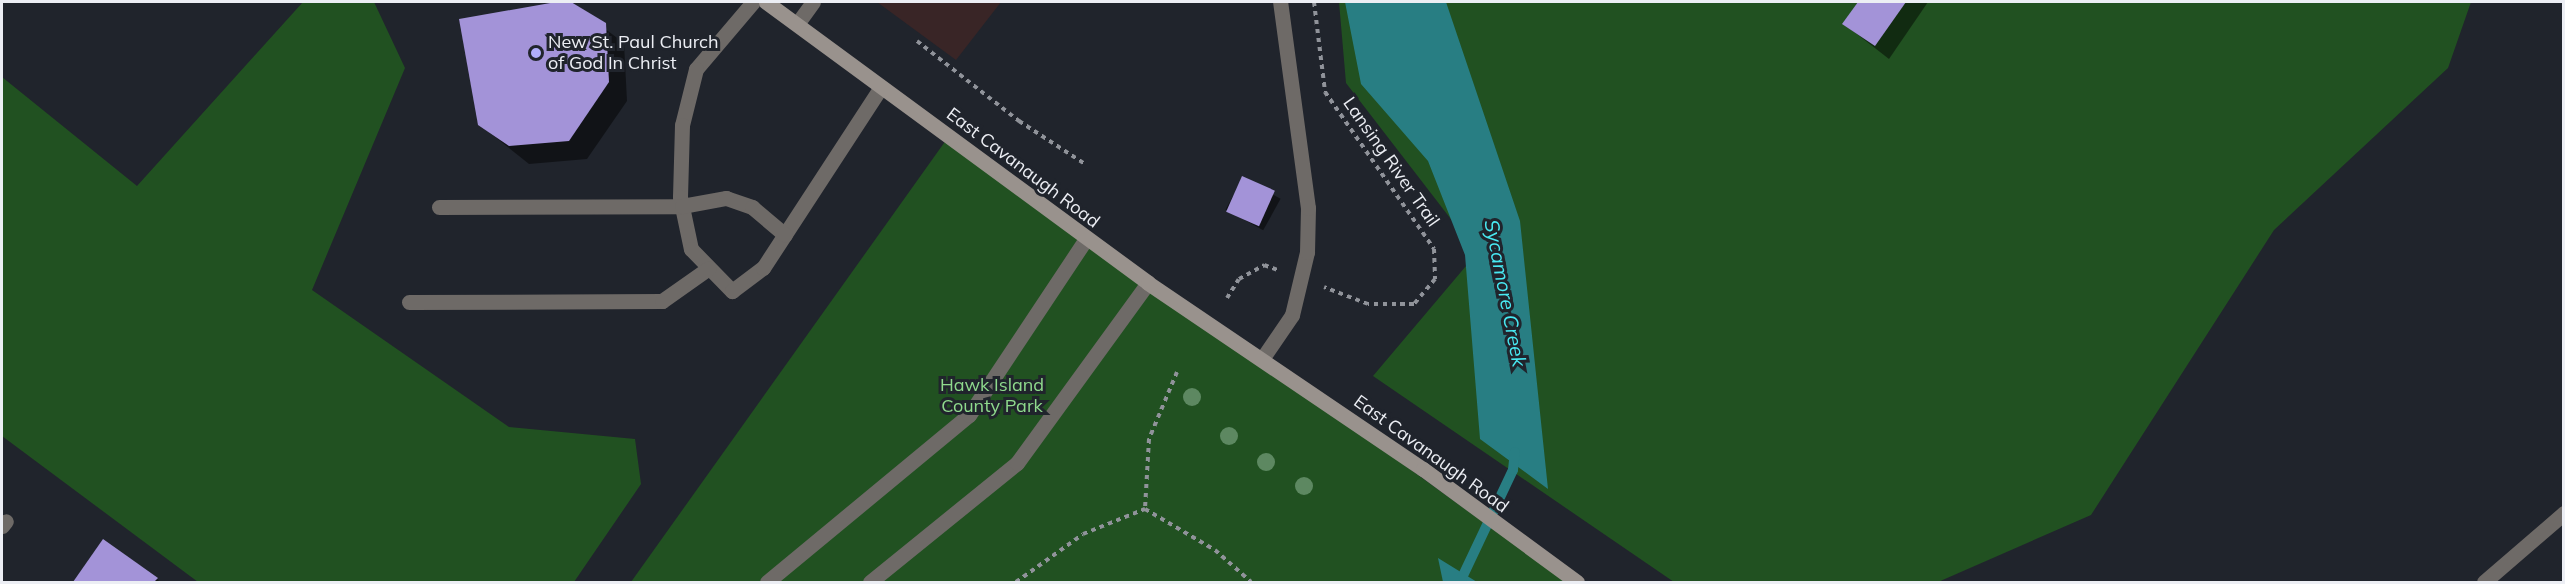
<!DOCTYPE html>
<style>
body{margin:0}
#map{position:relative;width:2565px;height:584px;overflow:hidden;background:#20242c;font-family:Mulish,sans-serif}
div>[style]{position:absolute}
.commercial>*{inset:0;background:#392526}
.green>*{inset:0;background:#215121}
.water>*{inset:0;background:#287e83}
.shadow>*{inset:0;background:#0007;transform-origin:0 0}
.stream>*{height:10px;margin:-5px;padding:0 5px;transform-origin:5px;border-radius:5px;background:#287e83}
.building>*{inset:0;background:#a393d8;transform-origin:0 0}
.path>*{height:4px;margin-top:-2px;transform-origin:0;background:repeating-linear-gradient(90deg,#90939a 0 4.5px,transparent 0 9px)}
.lane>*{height:15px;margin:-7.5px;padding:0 7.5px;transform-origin:7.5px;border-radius:7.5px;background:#6e6a67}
.street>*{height:15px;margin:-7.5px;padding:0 7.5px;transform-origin:7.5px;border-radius:7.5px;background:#6e6a67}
.secondary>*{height:15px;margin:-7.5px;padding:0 7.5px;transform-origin:7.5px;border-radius:7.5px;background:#99928d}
.trees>*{width:18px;height:18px;margin:-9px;border-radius:50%;background:#5d8861}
.dots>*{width:16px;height:16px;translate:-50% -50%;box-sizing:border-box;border:3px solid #20242c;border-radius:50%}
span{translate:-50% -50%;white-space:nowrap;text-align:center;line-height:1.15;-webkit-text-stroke:6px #20242c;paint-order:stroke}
.poi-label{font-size:18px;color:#eceef4}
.left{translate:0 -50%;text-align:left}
.street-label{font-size:18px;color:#eceef4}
.park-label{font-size:18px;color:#8fda8d}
.water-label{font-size:20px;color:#48e9f2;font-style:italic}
.frame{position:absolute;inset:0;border:3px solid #eceef4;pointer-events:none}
</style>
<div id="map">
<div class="commercial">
<div style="clip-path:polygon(877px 2px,1001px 2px,956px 60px)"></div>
</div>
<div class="green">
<div style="clip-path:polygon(303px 2px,374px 2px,405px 68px,312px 290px,509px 427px,635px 439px,641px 484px,574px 582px,198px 582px,2px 436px,2px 77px,137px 186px)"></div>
<div style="clip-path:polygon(1339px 2px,2471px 2px,2448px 68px,2274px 230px,2091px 515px,1938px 582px,1674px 582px,1373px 376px,1477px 253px,1346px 83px)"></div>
<div style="clip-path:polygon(949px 136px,1566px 582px,631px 582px)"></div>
</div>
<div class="water">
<div style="clip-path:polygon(1345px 2px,1446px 2px,1520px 221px,1548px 489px,1480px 439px,1465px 255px,1428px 161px,1361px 84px)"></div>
<div style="clip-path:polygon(1438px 558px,1477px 582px,1443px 582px)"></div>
</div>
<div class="shadow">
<div style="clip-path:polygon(569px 2px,624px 43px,627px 101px,587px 159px,529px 164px,479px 124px,460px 20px)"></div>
<div style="clip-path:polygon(1860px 2px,1928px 2px,1889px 59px,1844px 24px)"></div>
<div style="left:1243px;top:178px;width:43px;height:36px;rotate:29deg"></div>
<div style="clip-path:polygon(103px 541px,157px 579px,160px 582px,75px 582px)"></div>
</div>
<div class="stream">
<div style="left:1460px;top:582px;width:124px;rotate:-64.7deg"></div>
<div style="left:1513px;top:470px;width:18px;rotate:-84deg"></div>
</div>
<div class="building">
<div style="clip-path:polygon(556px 2px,571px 2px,606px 23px,609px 82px,569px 141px,509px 146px,478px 125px,459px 19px)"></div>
<div style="clip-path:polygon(1858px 2px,1906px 2px,1875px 46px,1842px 24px)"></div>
<div style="left:1242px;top:176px;width:36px;height:39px;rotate:24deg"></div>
<div style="clip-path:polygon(103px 539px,158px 578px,154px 582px,73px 582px)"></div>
</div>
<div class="path">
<div style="left:1314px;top:2px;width:91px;rotate:83deg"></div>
<div style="left:1325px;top:92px;width:191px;rotate:55.2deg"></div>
<div style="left:1434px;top:249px;width:30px;rotate:88deg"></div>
<div style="left:1435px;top:279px;width:33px;rotate:130deg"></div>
<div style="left:1414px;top:304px;width:46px;rotate:180deg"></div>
<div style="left:1368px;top:304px;width:47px;rotate:-158.9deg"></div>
<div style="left:917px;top:41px;width:130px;rotate:38.1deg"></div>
<div style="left:1019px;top:121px;width:79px;rotate:33.1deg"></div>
<div style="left:1227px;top:298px;width:22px;rotate:-58deg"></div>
<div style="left:1239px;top:279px;width:29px;rotate:-29deg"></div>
<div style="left:1264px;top:265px;width:15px;rotate:20deg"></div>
<div style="left:1177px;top:372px;width:73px;rotate:112.7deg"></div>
<div style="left:1149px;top:439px;width:70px;rotate:93.3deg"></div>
<div style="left:1145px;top:509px;width:81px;rotate:30.4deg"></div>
<div style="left:1215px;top:550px;width:48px;rotate:41.6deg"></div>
<div style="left:1016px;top:582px;width:82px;rotate:-35.6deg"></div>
<div style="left:1083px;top:534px;width:67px;rotate:-22deg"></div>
</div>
<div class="lane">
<div style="left:753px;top:2px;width:88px;rotate:130.4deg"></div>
<div style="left:696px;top:69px;width:58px;rotate:104deg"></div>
<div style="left:682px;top:125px;width:72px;rotate:91.6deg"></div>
<div style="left:680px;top:197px;width:53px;rotate:78.1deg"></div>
<div style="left:691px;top:249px;width:59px;rotate:45.7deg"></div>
<div style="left:732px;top:291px;width:39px;rotate:-37deg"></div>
<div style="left:763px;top:268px;width:216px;rotate:-56.9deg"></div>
<div style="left:797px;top:24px;width:27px;rotate:-54deg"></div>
<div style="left:439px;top:207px;width:243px;rotate:-0.2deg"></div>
<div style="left:682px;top:206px;width:45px;rotate:-10.3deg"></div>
<div style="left:726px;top:198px;width:28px;rotate:19deg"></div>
<div style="left:752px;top:207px;width:43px;rotate:40.3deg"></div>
<div style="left:409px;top:302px;width:253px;rotate:-0.2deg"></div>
<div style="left:662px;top:301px;width:57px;rotate:-35.1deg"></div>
<div style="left:767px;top:582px;width:262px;rotate:-39.6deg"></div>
<div style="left:969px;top:415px;width:211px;rotate:-56.4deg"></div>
<div style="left:870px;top:582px;width:189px;rotate:-39deg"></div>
<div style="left:1017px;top:463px;width:223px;rotate:-54deg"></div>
<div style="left:2484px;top:582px;width:106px;rotate:-40.8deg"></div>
</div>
<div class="street">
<div style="left:1262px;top:359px;width:53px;rotate:-55.7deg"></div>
<div style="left:1292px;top:315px;width:65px;rotate:-76.6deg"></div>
<div style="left:1307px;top:252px;width:44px;rotate:-88.7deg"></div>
<div style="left:1308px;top:208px;width:208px;rotate:-97.7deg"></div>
<div style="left:2px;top:526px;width:6px;rotate:-51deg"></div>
</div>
<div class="secondary">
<div style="left:766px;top:2px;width:474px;rotate:36.3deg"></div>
<div style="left:1148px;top:283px;width:332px;rotate:34.1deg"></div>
<div style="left:1423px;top:469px;width:191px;rotate:36.3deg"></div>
</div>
<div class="trees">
<div style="left:1192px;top:397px"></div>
<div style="left:1229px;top:436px"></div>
<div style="left:1266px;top:462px"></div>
<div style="left:1304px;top:486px"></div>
</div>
<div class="dots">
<div style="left:536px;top:53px;background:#b0aefa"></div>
</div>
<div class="poi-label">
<span class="left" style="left:548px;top:53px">New St. Paul Church<br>of God In Christ</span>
</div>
<div class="street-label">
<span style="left:1391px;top:162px;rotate:55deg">Lansing River Trail</span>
<span style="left:1023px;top:168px;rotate:37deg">East Cavanaugh Road</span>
<span style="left:1431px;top:454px;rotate:36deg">East Cavanaugh Road</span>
</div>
<div class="park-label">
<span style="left:992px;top:396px">Hawk Island<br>County Park</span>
</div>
<div class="water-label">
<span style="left:1506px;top:293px;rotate:79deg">Sycamore Creek</span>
</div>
<div class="frame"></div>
</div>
